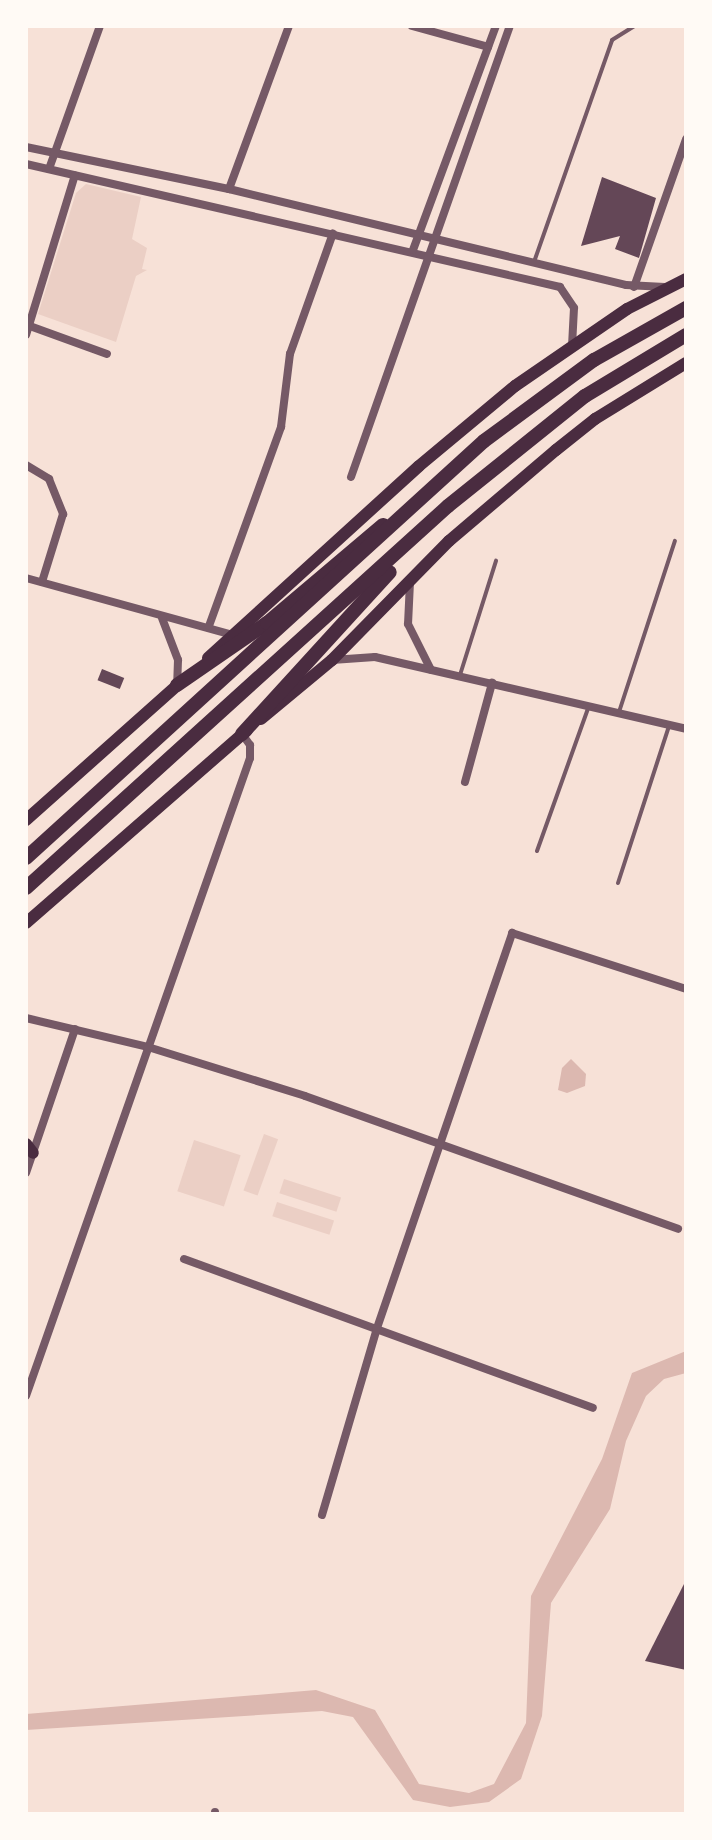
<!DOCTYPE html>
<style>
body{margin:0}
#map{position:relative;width:712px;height:1840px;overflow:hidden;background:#f7e1d7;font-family:Manrope,sans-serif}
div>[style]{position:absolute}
.green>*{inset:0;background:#ebcfc5;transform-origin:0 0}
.water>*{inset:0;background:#dcb8b0}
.building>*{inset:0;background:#644757;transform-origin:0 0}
.service>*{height:4px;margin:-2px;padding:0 2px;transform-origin:2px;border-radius:2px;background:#755966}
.minor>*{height:8px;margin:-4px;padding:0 4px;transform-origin:4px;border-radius:4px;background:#755966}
.secondary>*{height:12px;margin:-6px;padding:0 6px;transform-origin:6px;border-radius:6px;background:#4a2c40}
.trunk>*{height:14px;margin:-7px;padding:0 7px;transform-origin:7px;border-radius:7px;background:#4a2c40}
span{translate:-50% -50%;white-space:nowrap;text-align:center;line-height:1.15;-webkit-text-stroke:6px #fffaf5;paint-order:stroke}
.frame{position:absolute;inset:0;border:28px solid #fffaf5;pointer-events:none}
</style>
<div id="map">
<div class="green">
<div style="clip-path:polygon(86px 184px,141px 197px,132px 239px,147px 248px,142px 269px,147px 270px,136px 276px,116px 342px,38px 314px,76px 193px)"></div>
<div style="left:264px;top:1134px;width:15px;height:60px;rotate:20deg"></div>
<div style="left:194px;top:1140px;width:49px;height:54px;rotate:18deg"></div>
<div style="left:284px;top:1179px;width:60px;height:15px;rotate:18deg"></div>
<div style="left:277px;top:1202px;width:60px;height:15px;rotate:18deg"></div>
</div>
<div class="water">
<div style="clip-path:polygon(571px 1059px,586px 1074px,585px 1086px,567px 1093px,558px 1090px,562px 1068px)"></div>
<div style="clip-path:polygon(686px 1351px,686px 1373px,664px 1379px,646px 1396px,626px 1441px,610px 1509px,551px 1603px,542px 1716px,521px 1779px,489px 1802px,450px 1807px,413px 1800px,353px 1717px,322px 1711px,26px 1730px,26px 1714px,316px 1690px,375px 1710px,419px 1784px,469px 1793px,494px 1784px,526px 1723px,531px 1596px,602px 1459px,632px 1373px)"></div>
</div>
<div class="building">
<div style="clip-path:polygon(602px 177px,656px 198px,639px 258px,615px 249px,620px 236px,581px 246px)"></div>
<div style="left:102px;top:669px;width:24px;height:12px;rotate:22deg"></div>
<div style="clip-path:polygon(686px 1580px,686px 1670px,645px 1661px)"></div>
</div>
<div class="service">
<div style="left:534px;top:262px;width:235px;rotate:-70.6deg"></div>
<div style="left:612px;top:40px;width:26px;rotate:-32deg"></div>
<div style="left:460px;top:675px;width:120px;rotate:-72.5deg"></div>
<div style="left:619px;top:712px;width:180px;rotate:-71.9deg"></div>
<div style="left:537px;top:851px;width:154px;rotate:-70.3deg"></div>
<div style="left:618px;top:883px;width:165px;rotate:-72deg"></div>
</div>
<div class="minor">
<div style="left:412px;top:26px;width:79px;rotate:15.4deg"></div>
<div style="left:26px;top:147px;width:207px;rotate:11.7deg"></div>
<div style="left:229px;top:189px;width:408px;rotate:13.6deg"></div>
<div style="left:626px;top:285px;width:39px;rotate:3deg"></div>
<div style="left:26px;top:164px;width:548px;rotate:12.97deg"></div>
<div style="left:560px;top:287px;width:25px;rotate:56deg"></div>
<div style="left:574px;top:308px;width:38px;rotate:93deg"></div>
<div style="left:49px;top:169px;width:152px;rotate:-70.4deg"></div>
<div style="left:229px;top:189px;width:174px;rotate:-69.8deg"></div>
<div style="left:413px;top:250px;width:239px;rotate:-69.7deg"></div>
<div style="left:634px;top:287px;width:157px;rotate:-70.6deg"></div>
<div style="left:27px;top:325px;width:85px;rotate:19.9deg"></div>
<div style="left:26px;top:335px;width:167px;rotate:-73deg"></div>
<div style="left:26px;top:465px;width:27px;rotate:31deg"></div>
<div style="left:49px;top:479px;width:38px;rotate:68deg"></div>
<div style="left:63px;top:514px;width:71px;rotate:107.2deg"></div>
<div style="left:351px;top:477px;width:478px;rotate:-70.6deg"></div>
<div style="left:26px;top:578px;width:215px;rotate:15.4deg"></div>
<div style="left:410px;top:582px;width:42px;rotate:92.7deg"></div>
<div style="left:408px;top:624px;width:51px;rotate:63.4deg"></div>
<div style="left:162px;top:618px;width:45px;rotate:69.1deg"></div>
<div style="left:178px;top:660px;width:25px;rotate:92deg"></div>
<div style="left:209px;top:626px;width:212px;rotate:-70.1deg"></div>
<div style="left:281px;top:427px;width:74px;rotate:-83deg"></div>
<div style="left:290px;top:354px;width:128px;rotate:-70.4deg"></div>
<div style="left:332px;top:660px;width:43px;rotate:-4deg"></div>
<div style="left:375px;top:657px;width:319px;rotate:13deg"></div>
<div style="left:465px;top:782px;width:103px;rotate:-74.7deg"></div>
<div style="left:26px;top:1018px;width:125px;rotate:13.4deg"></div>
<div style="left:148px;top:1047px;width:164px;rotate:17.3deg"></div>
<div style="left:305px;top:1096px;width:396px;rotate:19.6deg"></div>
<div style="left:26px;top:1173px;width:152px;rotate:-71.2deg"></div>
<div style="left:184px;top:1259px;width:435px;rotate:20deg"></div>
<div style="left:26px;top:1396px;width:676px;rotate:-70.65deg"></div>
<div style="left:250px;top:758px;width:13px;rotate:-90deg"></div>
<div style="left:250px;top:745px;width:14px;rotate:-126deg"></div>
<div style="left:322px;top:1515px;width:192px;rotate:-73.6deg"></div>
<div style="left:376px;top:1331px;width:421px;rotate:-71.1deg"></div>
<div style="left:512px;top:933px;width:183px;rotate:17.8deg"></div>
<div style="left:215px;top:1814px;width:2px;rotate:-90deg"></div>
</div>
<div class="secondary">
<div style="left:208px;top:658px;width:285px;rotate:-42.3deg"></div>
<div style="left:419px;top:466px;width:125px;rotate:-39.8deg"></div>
<div style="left:515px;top:386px;width:136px;rotate:-34.5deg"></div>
<div style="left:627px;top:309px;width:66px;rotate:-27deg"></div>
<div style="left:261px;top:719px;width:92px;rotate:-39.7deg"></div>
<div style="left:332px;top:660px;width:167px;rotate:-45.5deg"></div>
<div style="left:449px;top:541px;width:140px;rotate:-40.4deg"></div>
<div style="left:556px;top:450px;width:50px;rotate:-38.5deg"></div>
<div style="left:595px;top:419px;width:107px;rotate:-31.6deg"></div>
<div style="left:26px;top:820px;width:209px;rotate:-41.7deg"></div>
<div style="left:26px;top:923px;width:293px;rotate:-41.1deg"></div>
<div style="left:26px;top:1144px;width:11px;rotate:52deg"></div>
</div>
<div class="trunk">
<div style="left:177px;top:685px;width:109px;rotate:-34.6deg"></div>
<div style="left:267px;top:623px;width:152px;rotate:-40.2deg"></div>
<div style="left:242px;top:734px;width:219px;rotate:-47.6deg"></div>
<div style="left:26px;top:858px;width:619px;rotate:-42.32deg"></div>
<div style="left:484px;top:441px;width:137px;rotate:-36.4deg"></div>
<div style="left:594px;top:360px;width:106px;rotate:-29.5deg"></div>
<div style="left:26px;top:888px;width:569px;rotate:-42.15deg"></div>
<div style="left:448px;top:506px;width:176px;rotate:-38.8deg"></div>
<div style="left:585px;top:396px;width:118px;rotate:-31.1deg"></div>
</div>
<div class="frame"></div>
</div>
